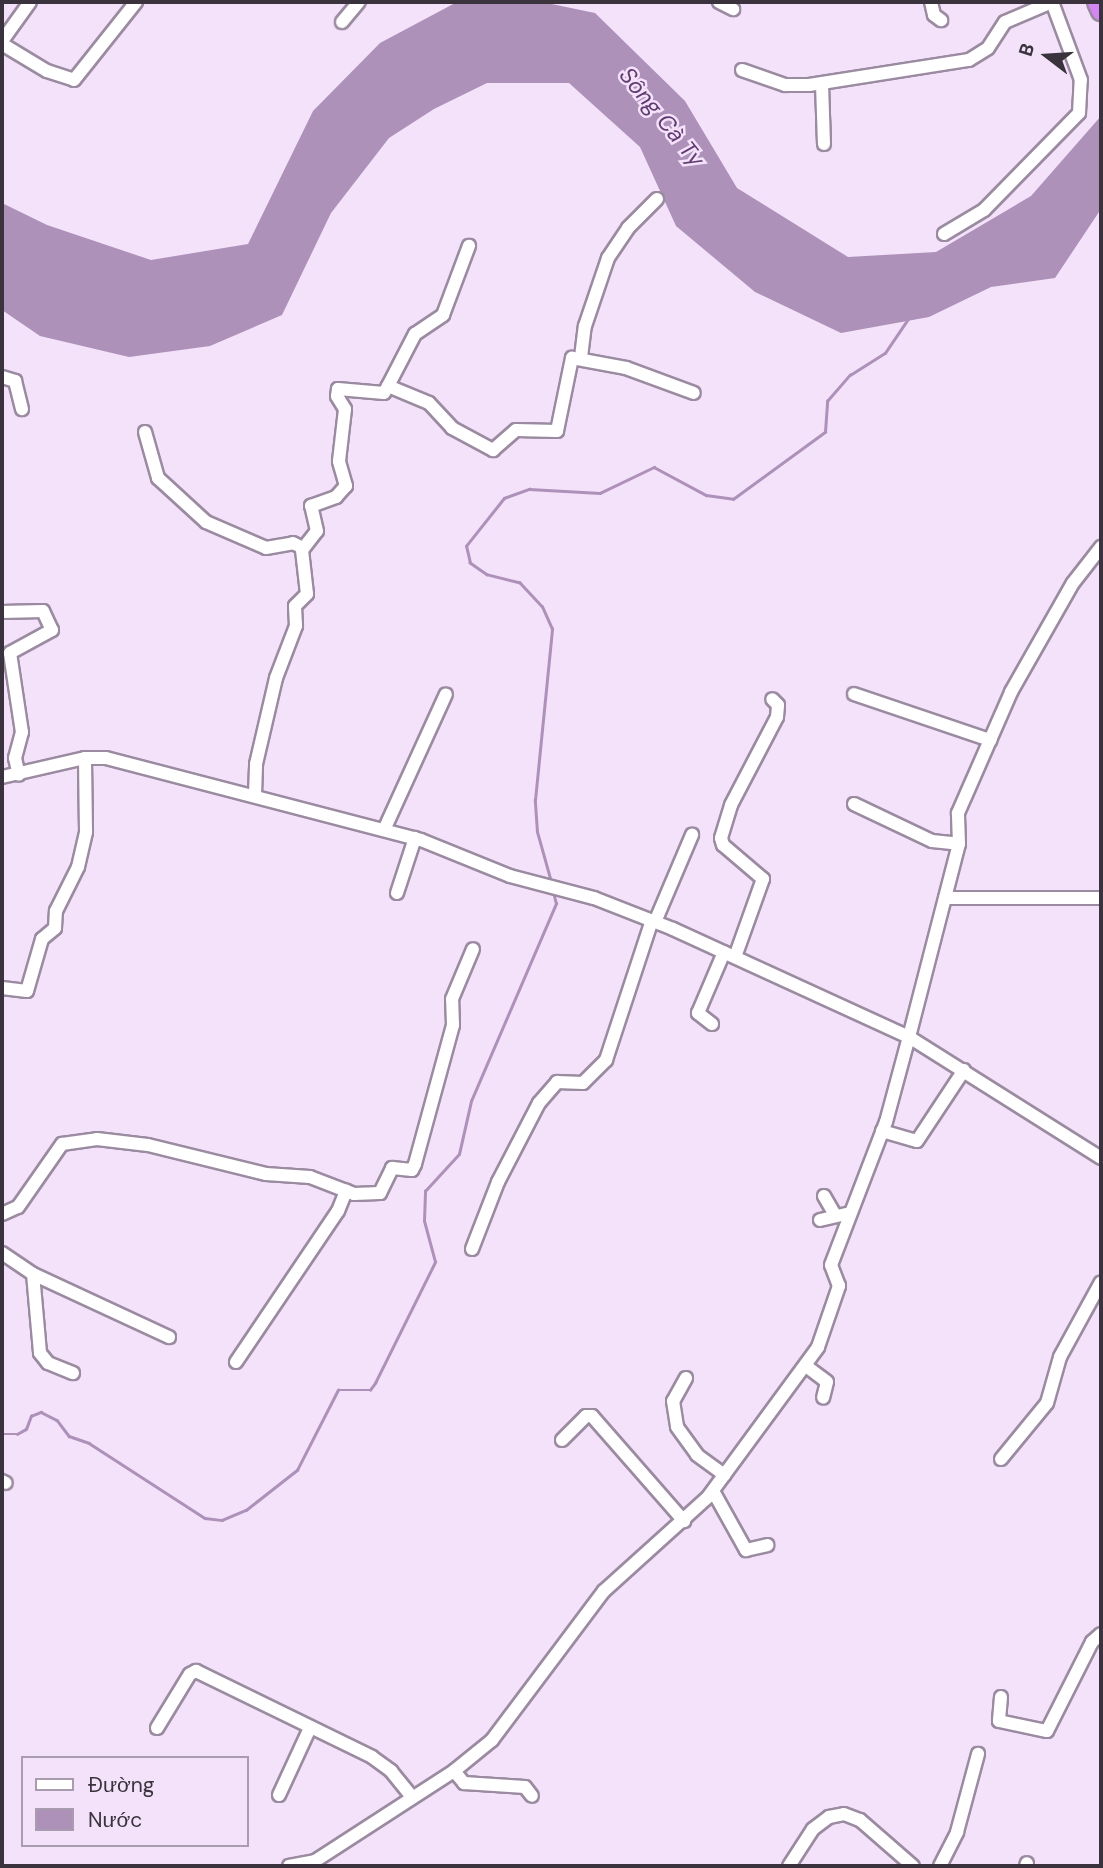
<!DOCTYPE html>
<meta charset="utf-8">
<style>
body{margin:0}
#map{position:relative;width:1103px;height:1868px;overflow:hidden;background:#f3e2fa;font-family:"DM Sans",sans-serif}
div>[style]{position:absolute}
.water>*{inset:0;background:#ad91b9}
.stream>*{height:2.5px;margin:-1.25px;padding:0 1.25px;transform-origin:1.25px;border-radius:1.25px;background:#ad91b9}
.roads{filter:drop-shadow(2px 0 #9b8ba1) drop-shadow(-2px 0 #9b8ba1) drop-shadow(0 2px #9b8ba1) drop-shadow(0 -2px #9b8ba1)}
.minor>*{height:12px;margin:-6px;padding:0 6px;transform-origin:6px;border-radius:6px;background:#fff}
.highway>*{height:18px;margin:-9px;padding:0 9px;transform-origin:9px;border-radius:9px;background:#d487f4}
span{translate:-50% -50%;white-space:nowrap;text-align:center;line-height:1.15;-webkit-text-stroke:5px #f3e2fa;paint-order:stroke}
.water-label{font-size:23px;color:#613b70;font-style:italic}
.frame{position:absolute;inset:0;border:4px solid #3a333d;pointer-events:none}
.legend{position:absolute;left:21px;top:1756px;width:228px;height:91px;box-sizing:border-box;background:#f3e2fa;border:2px solid #a99cae;margin:0;padding:9px 12px;list-style:none;font-size:21px;color:#3a333d}
.legend li{display:flex;align-items:center;gap:14px;height:35px}
.legend b{width:35px;border:2px solid #a99cae}
.north{position:absolute;left:1012px;top:21px;width:70px;height:70px;-webkit-text-stroke:5px #f3e2fa;paint-order:stroke;rotate:287deg;font-size:19px;font-weight:700;line-height:28px;text-align:center;color:#3a333d}
.north::after{content:'';display:block;margin:auto;width:24px;height:32px;background:#3a333d;clip-path:polygon(50% 0,100% 100%,50% 72%,0 100%)}
</style>
<div id="map">
<div class="water">
<div style="clip-path:polygon(457px 2px,542px 2px,595px 13px,685px 101px,737px 188px,848px 257px,936px 252px,1031px 196px,1101px 116px,1101px 209px,1055px 278px,991px 287px,929px 317px,841px 333px,755px 292px,676px 226px,640px 147px,569px 83px,487px 83px,434px 109px,389px 138px,331px 213px,282px 315px,210px 346px,129px 357px,40px 336px,2px 310px,2px 203px,47px 225px,151px 260px,248px 244px,313px 111px,380px 43px)"></div>
</div>
<div class="stream">
<div style="left:551px;top:882px;width:52px;rotate:-105.6deg"></div>
<div style="left:537px;top:832px;width:32px;rotate:-94deg"></div>
<div style="left:535px;top:800px;width:172px;rotate:-84.3deg"></div>
<div style="left:552px;top:629px;width:24px;rotate:-114deg"></div>
<div style="left:542px;top:607px;width:33px;rotate:-133deg"></div>
<div style="left:520px;top:583px;width:34px;rotate:-166deg"></div>
<div style="left:487px;top:575px;width:21px;rotate:-145deg"></div>
<div style="left:470px;top:563px;width:17px;rotate:-103deg"></div>
<div style="left:466px;top:546px;width:61px;rotate:-51.6deg"></div>
<div style="left:504px;top:498px;width:27px;rotate:-20deg"></div>
<div style="left:529px;top:489px;width:71px;rotate:3.2deg"></div>
<div style="left:600px;top:493px;width:60px;rotate:-25.7deg"></div>
<div style="left:654px;top:467px;width:59px;rotate:28.3deg"></div>
<div style="left:706px;top:495px;width:27px;rotate:8deg"></div>
<div style="left:733px;top:499px;width:114px;rotate:-36.1deg"></div>
<div style="left:825px;top:432px;width:31px;rotate:-86deg"></div>
<div style="left:827px;top:401px;width:35px;rotate:-49deg"></div>
<div style="left:850px;top:375px;width:41px;rotate:-32.2deg"></div>
<div style="left:885px;top:353px;width:40px;rotate:-56deg"></div>
<div style="left:2px;top:1434px;width:15px"></div>
<div style="left:17px;top:1434px;width:10px;rotate:-29deg"></div>
<div style="left:26px;top:1429px;width:14px;rotate:-69deg"></div>
<div style="left:31px;top:1416px;width:11px;rotate:-22deg"></div>
<div style="left:41px;top:1412px;width:18px;rotate:27deg"></div>
<div style="left:57px;top:1420px;width:20px;rotate:53deg"></div>
<div style="left:69px;top:1436px;width:21px;rotate:19deg"></div>
<div style="left:89px;top:1443px;width:138px;rotate:32.9deg"></div>
<div style="left:205px;top:1518px;width:17px;rotate:7deg"></div>
<div style="left:222px;top:1520px;width:26px;rotate:-23deg"></div>
<div style="left:246px;top:1510px;width:65px;rotate:-38.1deg"></div>
<div style="left:297px;top:1470px;width:90px;rotate:-62.9deg"></div>
<div style="left:338px;top:1390px;width:32px"></div>
<div style="left:370px;top:1390px;width:9px;rotate:-54deg"></div>
<div style="left:375px;top:1383px;width:135px;rotate:-63.6deg"></div>
<div style="left:435px;top:1262px;width:42px;rotate:-105deg"></div>
<div style="left:424px;top:1221px;width:30px;rotate:-88deg"></div>
<div style="left:425px;top:1191px;width:50px;rotate:-47.4deg"></div>
<div style="left:459px;top:1154px;width:54px;rotate:-77.2deg"></div>
<div style="left:471px;top:1101px;width:215px;rotate:-66.7deg"></div>
<div style="left:556px;top:904px;width:12px;rotate:-104deg"></div>
</div>
<div class="roads">
<div class="minor">
<div style="left:719px;top:2px;width:16px;rotate:27deg"></div>
<div style="left:931px;top:2px;width:13px;rotate:77deg"></div>
<div style="left:934px;top:15px;width:9px;rotate:36deg"></div>
<div style="left:342px;top:22px;width:26px;rotate:-50deg"></div>
<div style="left:2px;top:41px;width:48px;rotate:-54.3deg"></div>
<div style="left:2px;top:44px;width:52px;rotate:31deg"></div>
<div style="left:47px;top:71px;width:28px;rotate:18deg"></div>
<div style="left:74px;top:80px;width:100px;rotate:-51.5deg"></div>
<div style="left:742px;top:70px;width:46px;rotate:19.2deg"></div>
<div style="left:785px;top:85px;width:24px"></div>
<div style="left:809px;top:85px;width:162px;rotate:-8.9deg"></div>
<div style="left:969px;top:60px;width:22px;rotate:-32deg"></div>
<div style="left:988px;top:48px;width:31px;rotate:-57deg"></div>
<div style="left:1005px;top:22px;width:51px;rotate:-23.1deg"></div>
<div style="left:822px;top:84px;width:60px;rotate:88.1deg"></div>
<div style="left:944px;top:234px;width:47px;rotate:-31deg"></div>
<div style="left:984px;top:210px;width:136px;rotate:-45.6deg"></div>
<div style="left:1079px;top:113px;width:33px;rotate:-87deg"></div>
<div style="left:1081px;top:80px;width:83px;rotate:-110.4deg"></div>
<div style="left:581px;top:357px;width:31px;rotate:-83deg"></div>
<div style="left:585px;top:326px;width:72px;rotate:-71.3deg"></div>
<div style="left:608px;top:258px;width:36px;rotate:-56deg"></div>
<div style="left:628px;top:228px;width:41px;rotate:-45deg"></div>
<div style="left:2px;top:377px;width:14px;rotate:17deg"></div>
<div style="left:15px;top:381px;width:29px;rotate:76deg"></div>
<div style="left:388px;top:386px;width:59px;rotate:-62.6deg"></div>
<div style="left:415px;top:334px;width:34px;rotate:-34deg"></div>
<div style="left:443px;top:315px;width:74px;rotate:-69.4deg"></div>
<div style="left:145px;top:432px;width:48px;rotate:74.2deg"></div>
<div style="left:158px;top:478px;width:65px;rotate:42.5deg"></div>
<div style="left:206px;top:522px;width:65px;rotate:23.4deg"></div>
<div style="left:266px;top:548px;width:27px;rotate:-10deg"></div>
<div style="left:293px;top:543px;width:11px;rotate:27deg"></div>
<div style="left:2px;top:612px;width:41px;rotate:-1.4deg"></div>
<div style="left:43px;top:611px;width:21px;rotate:65deg"></div>
<div style="left:52px;top:630px;width:48px;rotate:151.3deg"></div>
<div style="left:10px;top:653px;width:80px;rotate:81.4deg"></div>
<div style="left:22px;top:732px;width:27px;rotate:105deg"></div>
<div style="left:15px;top:758px;width:17px;rotate:77deg"></div>
<div style="left:854px;top:694px;width:144px;rotate:18.7deg"></div>
<div style="left:2px;top:777px;width:85px;rotate:-12.9deg"></div>
<div style="left:85px;top:758px;width:21px"></div>
<div style="left:106px;top:758px;width:325px;rotate:14.6deg"></div>
<div style="left:421px;top:840px;width:96px;rotate:22deg"></div>
<div style="left:510px;top:876px;width:87px;rotate:14.7deg"></div>
<div style="left:594px;top:898px;width:85px;rotate:21.4deg"></div>
<div style="left:673px;top:929px;width:260px;rotate:24.6deg"></div>
<div style="left:909px;top:1037px;width:227px;rotate:32.2deg"></div>
<div style="left:255px;top:795px;width:31px;rotate:-88deg"></div>
<div style="left:256px;top:764px;width:88px;rotate:-76.9deg"></div>
<div style="left:276px;top:678px;width:56px;rotate:-69deg"></div>
<div style="left:296px;top:626px;width:20px;rotate:-93deg"></div>
<div style="left:295px;top:606px;width:17px;rotate:-45deg"></div>
<div style="left:307px;top:594px;width:44px;rotate:-96.5deg"></div>
<div style="left:302px;top:550px;width:24px;rotate:-52deg"></div>
<div style="left:317px;top:531px;width:26px;rotate:-103deg"></div>
<div style="left:311px;top:506px;width:27px;rotate:-20deg"></div>
<div style="left:336px;top:497px;width:15px;rotate:-48deg"></div>
<div style="left:346px;top:486px;width:26px;rotate:-106deg"></div>
<div style="left:339px;top:461px;width:52px;rotate:-83.4deg"></div>
<div style="left:345px;top:409px;width:15px;rotate:-122deg"></div>
<div style="left:337px;top:396px;width:7px;rotate:-82deg"></div>
<div style="left:338px;top:389px;width:46px;rotate:5deg"></div>
<div style="left:384px;top:393px;width:8px;rotate:-60deg"></div>
<div style="left:388px;top:386px;width:44px;rotate:22.5deg"></div>
<div style="left:429px;top:403px;width:34px;rotate:47deg"></div>
<div style="left:452px;top:428px;width:47px;rotate:28.2deg"></div>
<div style="left:493px;top:450px;width:30px;rotate:-41deg"></div>
<div style="left:516px;top:430px;width:41px;rotate:1.4deg"></div>
<div style="left:557px;top:431px;width:75px;rotate:-78.4deg"></div>
<div style="left:572px;top:358px;width:55px;rotate:10.5deg"></div>
<div style="left:626px;top:368px;width:72px;rotate:20.2deg"></div>
<div style="left:854px;top:804px;width:86px;rotate:25.4deg"></div>
<div style="left:932px;top:841px;width:27px;rotate:6deg"></div>
<div style="left:384px;top:830px;width:149px;rotate:-65.5deg"></div>
<div style="left:397px;top:893px;width:58px;rotate:-71.9deg"></div>
<div style="left:945px;top:898px;width:156px"></div>
<div style="left:655px;top:922px;width:95px;rotate:-67deg"></div>
<div style="left:735px;top:957px;width:83px;rotate:-70.3deg"></div>
<div style="left:763px;top:879px;width:52px;rotate:-139.6deg"></div>
<div style="left:723px;top:845px;width:7px;rotate:-106deg"></div>
<div style="left:721px;top:838px;width:34px;rotate:-73deg"></div>
<div style="left:731px;top:805px;width:99px;rotate:-62.4deg"></div>
<div style="left:777px;top:717px;width:12px;rotate:-85deg"></div>
<div style="left:778px;top:705px;width:8px;rotate:-135deg"></div>
<div style="left:2px;top:988px;width:25px;rotate:7deg"></div>
<div style="left:27px;top:991px;width:54px;rotate:-73.9deg"></div>
<div style="left:42px;top:939px;width:17px;rotate:-40deg"></div>
<div style="left:55px;top:928px;width:17px;rotate:-87deg"></div>
<div style="left:56px;top:911px;width:49px;rotate:-63.4deg"></div>
<div style="left:78px;top:867px;width:36px;rotate:-77deg"></div>
<div style="left:86px;top:832px;width:74px;rotate:-90.8deg"></div>
<div style="left:712px;top:1024px;width:18px;rotate:-142deg"></div>
<div style="left:698px;top:1013px;width:66px;rotate:-66.9deg"></div>
<div style="left:882px;top:1131px;width:36px;rotate:16deg"></div>
<div style="left:917px;top:1141px;width:85px;rotate:-56.5deg"></div>
<div style="left:824px;top:1196px;width:20px;rotate:60deg"></div>
<div style="left:2px;top:1214px;width:17px;rotate:-24deg"></div>
<div style="left:18px;top:1207px;width:77px;rotate:-55.1deg"></div>
<div style="left:62px;top:1144px;width:35px;rotate:-8deg"></div>
<div style="left:97px;top:1139px;width:51px;rotate:6.7deg"></div>
<div style="left:148px;top:1145px;width:122px;rotate:13.8deg"></div>
<div style="left:266px;top:1174px;width:44px;rotate:3.9deg"></div>
<div style="left:310px;top:1177px;width:47px;rotate:21.1deg"></div>
<div style="left:354px;top:1194px;width:26px;rotate:-2deg"></div>
<div style="left:380px;top:1193px;width:28px;rotate:-64deg"></div>
<div style="left:392px;top:1168px;width:20px;rotate:6deg"></div>
<div style="left:412px;top:1170px;width:7px;rotate:-63deg"></div>
<div style="left:415px;top:1164px;width:144px;rotate:-74.7deg"></div>
<div style="left:453px;top:1025px;width:26px;rotate:-92deg"></div>
<div style="left:452px;top:999px;width:54px;rotate:-67.2deg"></div>
<div style="left:820px;top:1220px;width:31px;rotate:-13deg"></div>
<div style="left:472px;top:1249px;width:72px;rotate:-68.8deg"></div>
<div style="left:498px;top:1182px;width:89px;rotate:-62.6deg"></div>
<div style="left:539px;top:1103px;width:28px;rotate:-49deg"></div>
<div style="left:557px;top:1082px;width:26px;rotate:2deg"></div>
<div style="left:583px;top:1083px;width:33px;rotate:-45deg"></div>
<div style="left:606px;top:1060px;width:147px;rotate:-71.8deg"></div>
<div style="left:2px;top:1253px;width:37px;rotate:34deg"></div>
<div style="left:33px;top:1274px;width:150px;rotate:24.9deg"></div>
<div style="left:33px;top:1274px;width:79px;rotate:84.9deg"></div>
<div style="left:40px;top:1353px;width:13px;rotate:51deg"></div>
<div style="left:48px;top:1363px;width:27px;rotate:22deg"></div>
<div style="left:236px;top:1362px;width:182px;rotate:-56deg"></div>
<div style="left:338px;top:1211px;width:22px;rotate:-68deg"></div>
<div style="left:806px;top:1366px;width:26px;rotate:37deg"></div>
<div style="left:827px;top:1382px;width:16px;rotate:104deg"></div>
<div style="left:686px;top:1378px;width:26px;rotate:119deg"></div>
<div style="left:673px;top:1401px;width:26px;rotate:81deg"></div>
<div style="left:677px;top:1427px;width:34px;rotate:54deg"></div>
<div style="left:697px;top:1455px;width:34px;rotate:36deg"></div>
<div style="left:562px;top:1440px;width:34px;rotate:-45deg"></div>
<div style="left:586px;top:1416px;width:6px"></div>
<div style="left:592px;top:1416px;width:140px;rotate:48.8deg"></div>
<div style="left:1001px;top:1459px;width:72px;rotate:-50.6deg"></div>
<div style="left:1047px;top:1403px;width:48px;rotate:-74.2deg"></div>
<div style="left:1060px;top:1357px;width:85px;rotate:-61.3deg"></div>
<div style="left:2px;top:1481px;width:4px;rotate:27deg"></div>
<div style="left:713px;top:1491px;width:68px;rotate:60.8deg"></div>
<div style="left:746px;top:1550px;width:22px;rotate:-13deg"></div>
<div style="left:1001px;top:1697px;width:24px;rotate:95deg"></div>
<div style="left:999px;top:1721px;width:49px;rotate:11.8deg"></div>
<div style="left:1047px;top:1731px;width:100px;rotate:-63.2deg"></div>
<div style="left:1092px;top:1642px;width:12px;rotate:-42deg"></div>
<div style="left:157px;top:1728px;width:63px;rotate:-58.6deg"></div>
<div style="left:190px;top:1674px;width:7px;rotate:-27deg"></div>
<div style="left:196px;top:1671px;width:196px;rotate:26deg"></div>
<div style="left:372px;top:1757px;width:24px;rotate:36deg"></div>
<div style="left:391px;top:1771px;width:32px;rotate:51deg"></div>
<div style="left:454px;top:1771px;width:16px;rotate:50deg"></div>
<div style="left:464px;top:1783px;width:61px;rotate:3.8deg"></div>
<div style="left:525px;top:1787px;width:11px;rotate:52deg"></div>
<div style="left:279px;top:1795px;width:74px;rotate:-65.2deg"></div>
<div style="left:289px;top:1866px;width:26px;rotate:-11deg"></div>
<div style="left:315px;top:1861px;width:166px;rotate:-32.9deg"></div>
<div style="left:454px;top:1771px;width:49px;rotate:-39.2deg"></div>
<div style="left:492px;top:1740px;width:186px;rotate:-53.1deg"></div>
<div style="left:604px;top:1591px;width:140px;rotate:-42.1deg"></div>
<div style="left:708px;top:1497px;width:186px;rotate:-53.7deg"></div>
<div style="left:818px;top:1347px;width:65px;rotate:-71deg"></div>
<div style="left:839px;top:1286px;width:22px;rotate:-111deg"></div>
<div style="left:831px;top:1265px;width:153px;rotate:-69deg"></div>
<div style="left:886px;top:1122px;width:88px;rotate:-74.9deg"></div>
<div style="left:909px;top:1037px;width:199px;rotate:-75.5deg"></div>
<div style="left:959px;top:844px;width:31px;rotate:-92deg"></div>
<div style="left:958px;top:813px;width:132px;rotate:-66.3deg"></div>
<div style="left:1011px;top:692px;width:125px;rotate:-60.4deg"></div>
<div style="left:1073px;top:583px;width:46px;rotate:-52.1deg"></div>
<div style="left:789px;top:1866px;width:44px;rotate:-57deg"></div>
<div style="left:813px;top:1829px;width:20px;rotate:-37deg"></div>
<div style="left:829px;top:1817px;width:15px;rotate:-11deg"></div>
<div style="left:844px;top:1814px;width:17px;rotate:21deg"></div>
<div style="left:860px;top:1820px;width:70px;rotate:41deg"></div>
<div style="left:940px;top:1866px;width:38px;rotate:-63deg"></div>
<div style="left:957px;top:1832px;width:81px;rotate:-74.9deg"></div>
<div style="left:1026px;top:1866px;width:3px;rotate:-72deg"></div>
</div>
<div class="highway">
<div style="left:1097px;top:2px;width:10px;rotate:66deg"></div>
</div>
</div>
<div class="water-label">
<span style="left:662px;top:117px;rotate:51deg">Sông Cà Ty</span>
</div>
<div class="frame"></div>
<ul class="legend">
<li><b style="height:9px;background:#fff"></b>Đường</li>
<li><b style="height:19px;background:#ad91b9"></b>Nước</li>
</ul>
<div class="north">B</div>
</div>
